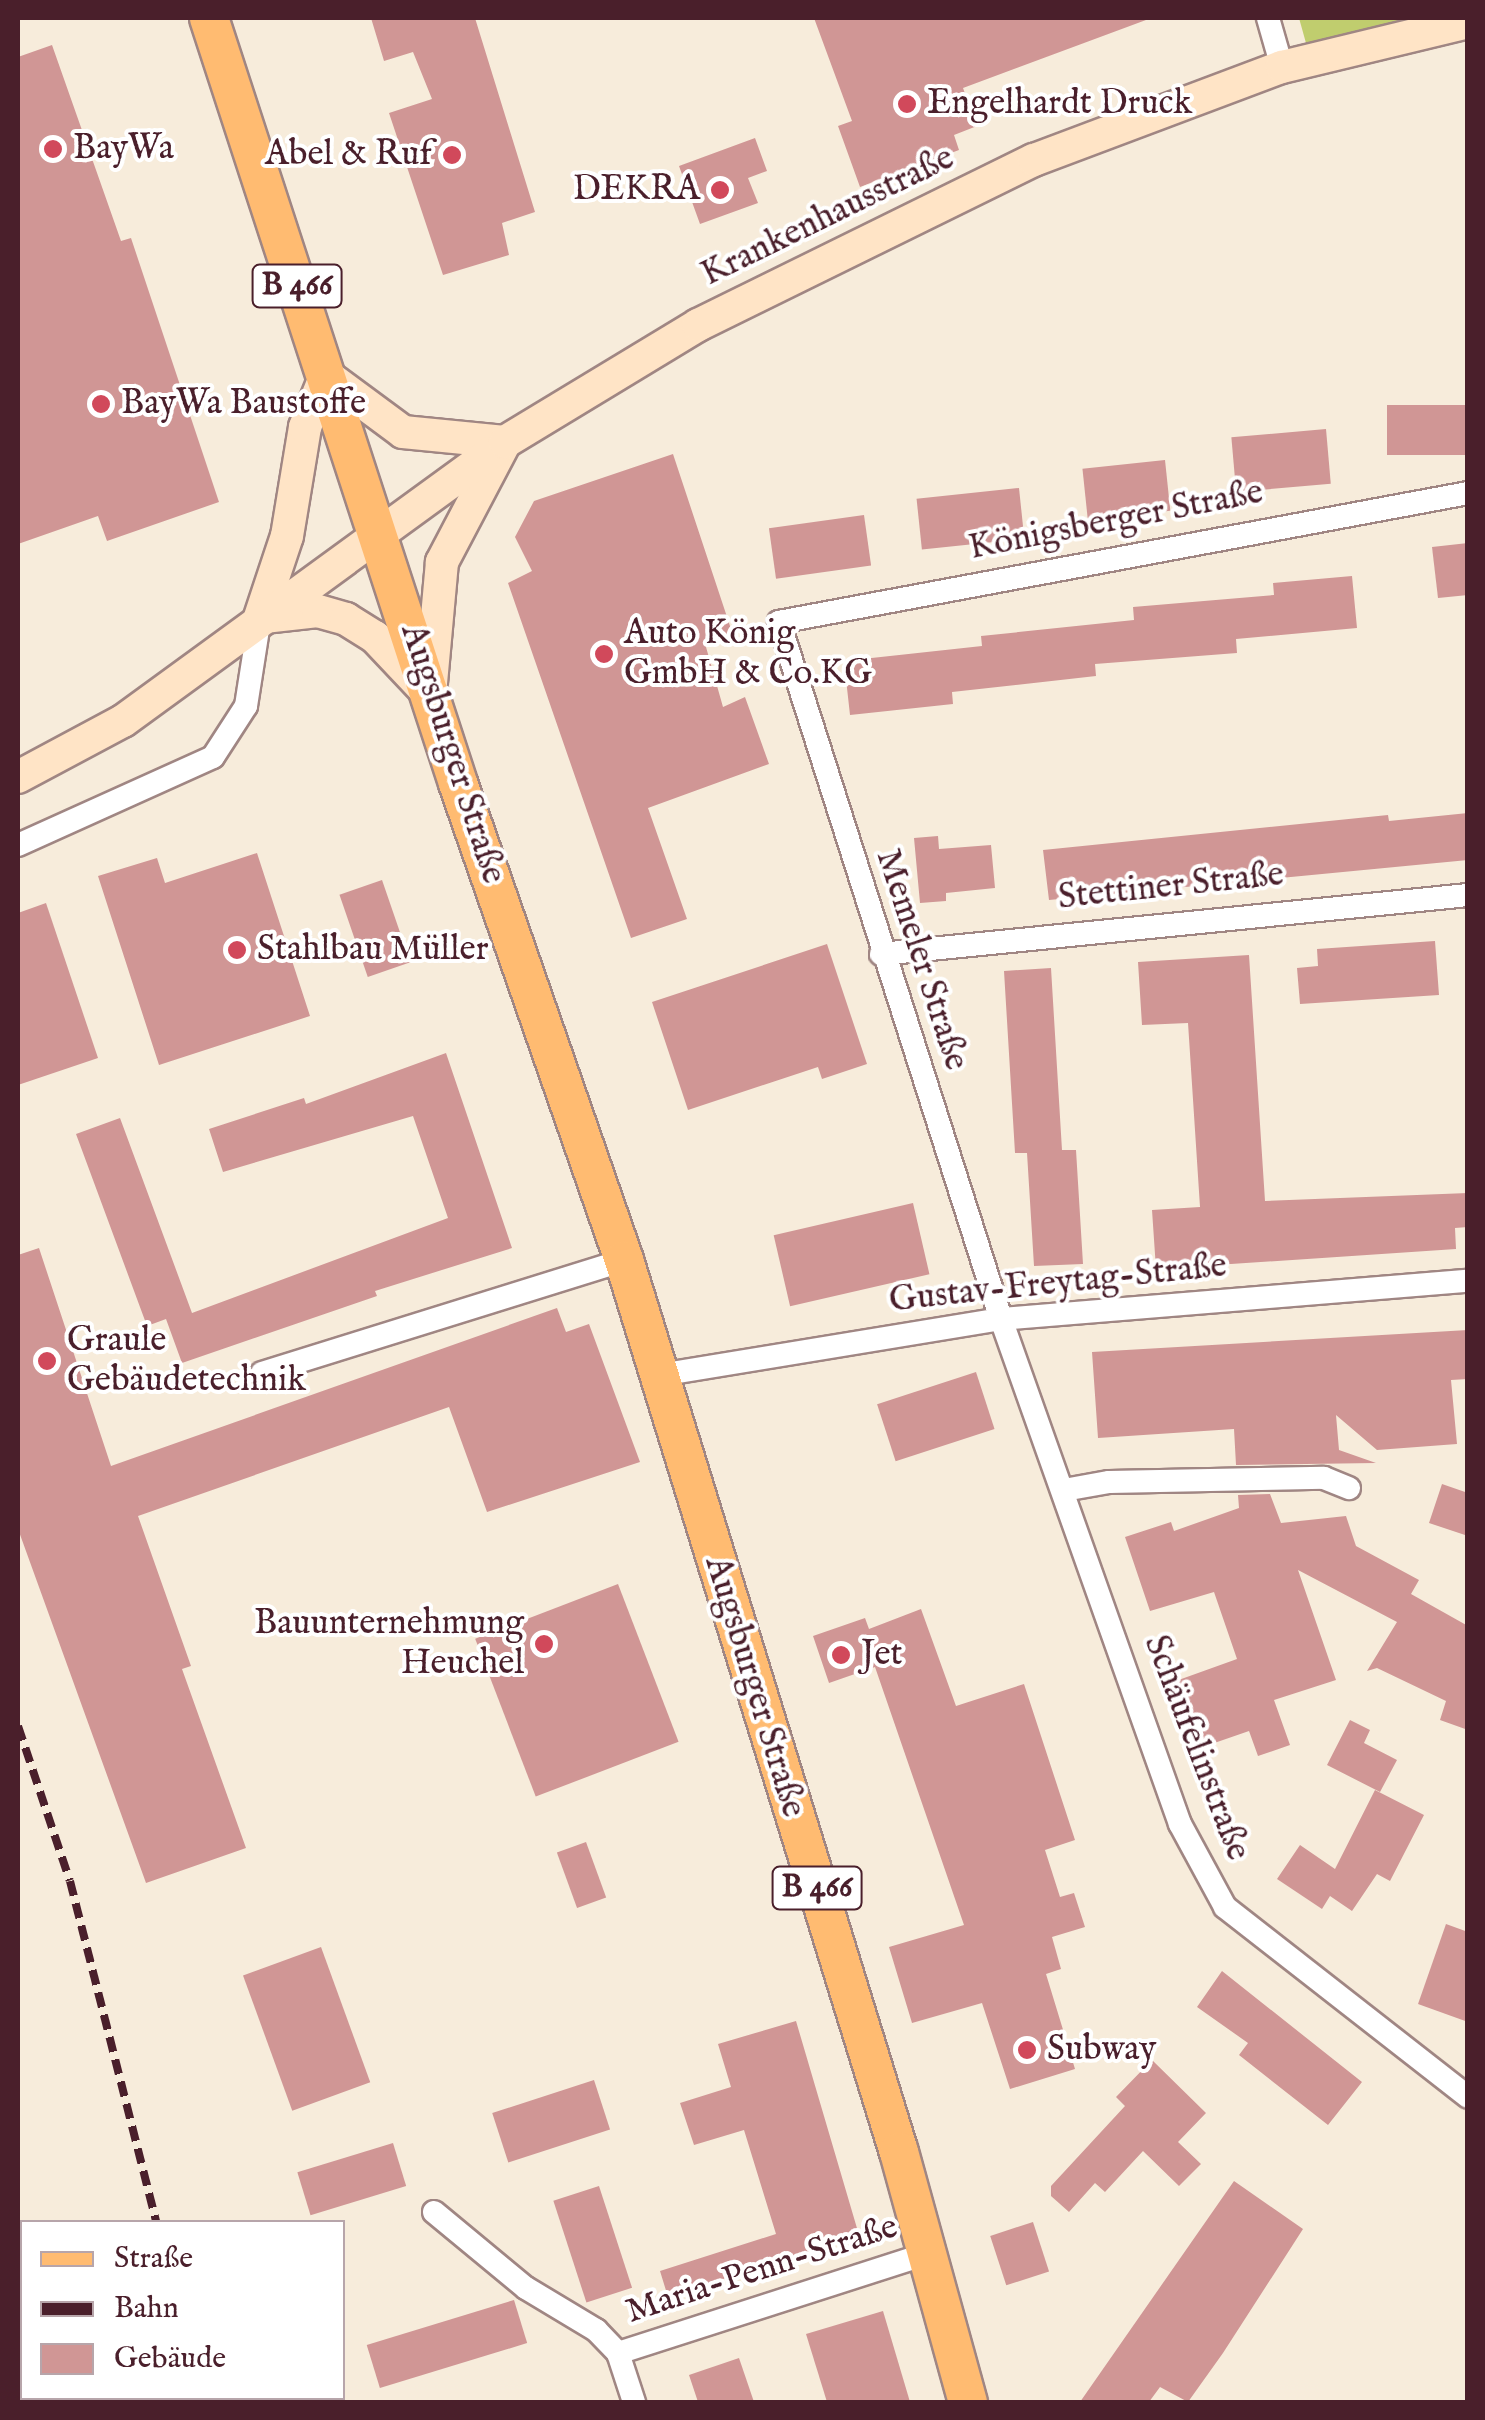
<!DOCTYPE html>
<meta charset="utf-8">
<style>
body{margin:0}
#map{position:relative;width:1485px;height:2420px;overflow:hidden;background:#f7ecdb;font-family:"IM FELL English",serif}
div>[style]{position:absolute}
.green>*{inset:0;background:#c0cd6e}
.building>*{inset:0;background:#d09695;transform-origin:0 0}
.roads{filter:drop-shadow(2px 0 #a08683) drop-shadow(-2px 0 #a08683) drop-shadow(0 2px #a08683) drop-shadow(0 -2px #a08683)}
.street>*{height:22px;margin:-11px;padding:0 11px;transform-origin:11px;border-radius:11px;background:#fff}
.secondary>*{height:32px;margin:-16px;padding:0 16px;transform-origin:16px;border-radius:16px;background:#ffe4c6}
.primary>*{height:38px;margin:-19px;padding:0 19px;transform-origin:19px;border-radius:19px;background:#ffbb71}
.rail>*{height:8px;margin-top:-4px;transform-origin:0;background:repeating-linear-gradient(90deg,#4a1f2b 0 15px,transparent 0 23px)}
.dots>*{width:28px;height:28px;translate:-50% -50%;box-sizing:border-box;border:5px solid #fff;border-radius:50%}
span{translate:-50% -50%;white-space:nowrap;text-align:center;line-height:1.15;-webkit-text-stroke:8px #fff;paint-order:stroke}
.shield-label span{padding:2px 8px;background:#fff;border:2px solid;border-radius:8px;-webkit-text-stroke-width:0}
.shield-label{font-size:32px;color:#4a1f2b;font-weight:700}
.poi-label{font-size:35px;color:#4a1f2b}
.left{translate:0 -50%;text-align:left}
.right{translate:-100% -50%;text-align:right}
.street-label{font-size:35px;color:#4a1f2b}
.frame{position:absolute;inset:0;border:20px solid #4a1f2b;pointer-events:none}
.legend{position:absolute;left:20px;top:2220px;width:325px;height:180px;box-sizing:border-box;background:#fff;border:2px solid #b7a5aa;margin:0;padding:12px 18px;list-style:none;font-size:30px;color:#4a1f2b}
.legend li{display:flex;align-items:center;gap:20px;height:50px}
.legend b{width:50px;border:2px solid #b7a5aa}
</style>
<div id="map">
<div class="green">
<div style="clip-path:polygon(1299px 18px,1467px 18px,1311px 61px)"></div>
</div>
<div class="building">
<div style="clip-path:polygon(371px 18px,475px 18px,535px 212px,502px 223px,509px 255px,443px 275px,389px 113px,432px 99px,413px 52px,384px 61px)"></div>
<div style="clip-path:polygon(814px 18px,1146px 18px,1146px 20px,963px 88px,977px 126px,954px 135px,959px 150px,860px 187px,838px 126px,852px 121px)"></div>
<div style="clip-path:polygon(52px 45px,121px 241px,131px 238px,219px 502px,107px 541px,98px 516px,18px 544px,18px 57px)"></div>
<div style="clip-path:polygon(755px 138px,767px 171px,748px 178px,758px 203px,700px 224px,679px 166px)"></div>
<div style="left:1468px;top:405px;width:50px;height:81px;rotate:90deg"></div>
<div style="left:1326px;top:429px;width:55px;height:95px;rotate:85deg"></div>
<div style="clip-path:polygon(673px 454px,733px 635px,706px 647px,723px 707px,745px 697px,769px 764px,648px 808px,687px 919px,631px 938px,508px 583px,532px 571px,515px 537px,534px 501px)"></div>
<div style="left:1165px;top:460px;width:51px;height:83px;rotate:84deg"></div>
<div style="left:1019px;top:488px;width:51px;height:103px;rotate:84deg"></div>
<div style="left:864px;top:515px;width:51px;height:96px;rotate:82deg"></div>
<div style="clip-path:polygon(1468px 543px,1468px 595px,1438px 598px,1432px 547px)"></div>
<div style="clip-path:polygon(1352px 576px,1357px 628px,1236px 639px,1237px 653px,1095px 664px,1096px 676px,952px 692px,953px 704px,850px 715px,844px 661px,982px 646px,981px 636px,1134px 620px,1133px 607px,1274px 595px,1273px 583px)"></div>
<div style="clip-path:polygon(1468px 813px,1468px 860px,1049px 900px,1043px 850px,1388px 815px,1389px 821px)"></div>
<div style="clip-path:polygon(938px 836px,939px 849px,991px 845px,995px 888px,946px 893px,946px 901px,920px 903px,914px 838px)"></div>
<div style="clip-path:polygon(257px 853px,310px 1016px,159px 1065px,98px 876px,157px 858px,165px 883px)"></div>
<div style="left:382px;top:880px;width:87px;height:45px;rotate:71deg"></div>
<div style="clip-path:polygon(46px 903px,98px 1058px,18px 1085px,18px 913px)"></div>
<div style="clip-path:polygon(1435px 941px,1439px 995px,1300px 1004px,1297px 968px,1318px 966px,1317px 949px)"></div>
<div style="clip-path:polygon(827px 944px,867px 1064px,822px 1079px,818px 1067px,688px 1110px,652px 1002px)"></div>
<div style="clip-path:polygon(1249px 955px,1265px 1201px,1468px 1193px,1468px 1227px,1455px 1228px,1456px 1249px,1156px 1269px,1152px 1210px,1200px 1207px,1188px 1023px,1142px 1025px,1138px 962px)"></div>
<div style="clip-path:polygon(1051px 968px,1062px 1150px,1076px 1150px,1083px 1264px,1034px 1266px,1027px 1153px,1015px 1153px,1004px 971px)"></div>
<div style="clip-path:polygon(446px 1053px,512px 1248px,375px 1291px,377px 1296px,182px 1363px,166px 1319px,147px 1326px,76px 1134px,120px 1118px,192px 1313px,448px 1218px,413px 1116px,223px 1172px,209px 1129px,304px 1098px,306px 1104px)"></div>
<div style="left:913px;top:1203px;width:73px;height:143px;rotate:77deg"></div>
<div style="clip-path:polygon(39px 1248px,111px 1466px,557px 1308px,566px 1332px,589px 1324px,640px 1462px,487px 1512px,449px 1407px,138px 1516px,191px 1666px,182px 1669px,246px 1848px,146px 1883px,18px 1529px,18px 1255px)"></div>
<div style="clip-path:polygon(1468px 1330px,1468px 1379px,1451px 1380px,1457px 1444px,1377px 1450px,1336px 1415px,1339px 1450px,1376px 1463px,1236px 1465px,1234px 1429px,1098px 1438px,1092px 1352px)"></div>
<div style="left:976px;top:1372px;width:60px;height:104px;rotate:72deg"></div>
<div style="clip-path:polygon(1442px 1484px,1468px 1493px,1468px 1536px,1429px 1523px)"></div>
<div style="clip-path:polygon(1270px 1494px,1281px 1523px,1346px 1516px,1356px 1546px,1419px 1580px,1411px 1594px,1468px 1626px,1468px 1730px,1440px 1720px,1446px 1701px,1377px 1668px,1367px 1671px,1397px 1622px,1298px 1570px,1336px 1680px,1274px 1700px,1290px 1745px,1258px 1756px,1249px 1731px,1197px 1749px,1173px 1682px,1237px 1659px,1214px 1592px,1150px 1611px,1125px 1537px,1171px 1522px,1174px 1531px,1239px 1508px,1238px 1495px)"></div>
<div style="left:618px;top:1584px;width:169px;height:153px;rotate:69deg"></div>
<div style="clip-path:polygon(921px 1609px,956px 1706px,1024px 1684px,1075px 1840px,1045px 1850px,1060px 1897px,1074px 1893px,1085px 1927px,1052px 1937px,1061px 1969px,1046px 1974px,1075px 2069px,1010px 2089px,982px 2003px,912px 2023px,889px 1947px,964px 1925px,875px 1667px,829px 1683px,813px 1636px,865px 1618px,869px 1629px)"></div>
<div style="clip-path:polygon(1350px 1720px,1370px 1730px,1364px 1743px,1397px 1760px,1380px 1792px,1327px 1765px)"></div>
<div style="clip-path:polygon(1375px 1790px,1424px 1815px,1390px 1881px,1377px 1874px,1352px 1911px,1330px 1896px,1322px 1909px,1277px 1879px,1300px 1845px,1335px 1869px)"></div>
<div style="left:586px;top:1842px;width:59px;height:31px;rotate:70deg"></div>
<div style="clip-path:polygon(1446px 1924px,1468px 1932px,1468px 2022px,1418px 2004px)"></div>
<div style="left:321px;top:1947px;width:144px;height:83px;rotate:70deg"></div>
<div style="clip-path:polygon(1222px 1971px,1362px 2082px,1328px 2125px,1239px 2055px,1248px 2043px,1197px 2007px)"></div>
<div style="clip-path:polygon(796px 2021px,859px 2235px,668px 2297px,660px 2271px,776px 2234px,744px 2130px,694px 2145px,680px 2103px,731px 2087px,718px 2044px)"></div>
<div style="clip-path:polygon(1152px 2060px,1206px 2113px,1178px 2142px,1201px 2164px,1179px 2186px,1143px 2151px,1105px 2192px,1095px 2183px,1069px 2212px,1051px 2196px,1051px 2186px,1125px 2106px,1116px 2097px)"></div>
<div style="left:594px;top:2080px;width:52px;height:107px;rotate:72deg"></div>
<div style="left:393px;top:2143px;width:45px;height:100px;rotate:73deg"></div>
<div style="clip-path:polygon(1234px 2181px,1303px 2229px,1223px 2353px,1188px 2402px,1160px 2387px,1149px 2402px,1080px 2402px)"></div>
<div style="left:599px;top:2186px;width:107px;height:48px;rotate:72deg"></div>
<div style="left:1033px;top:2222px;width:52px;height:45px;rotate:72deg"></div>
<div style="left:514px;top:2300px;width:45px;height:154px;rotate:73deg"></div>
<div style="clip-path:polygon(883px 2311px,910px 2402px,827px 2402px,806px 2334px)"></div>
<div style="clip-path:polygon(739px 2358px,754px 2402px,698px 2402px,689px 2375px)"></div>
</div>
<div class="roads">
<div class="street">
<div style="left:1268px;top:18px;width:51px;rotate:74.1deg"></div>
<div style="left:1468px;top:493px;width:701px;rotate:169.4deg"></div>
<div style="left:779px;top:622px;width:732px;rotate:72.33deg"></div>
<div style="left:1001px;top:1319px;width:536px;rotate:70.48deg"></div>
<div style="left:1180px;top:1824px;width:94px;rotate:61.5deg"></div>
<div style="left:1225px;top:1907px;width:308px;rotate:38deg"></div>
<div style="left:18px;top:845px;width:214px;rotate:-24.3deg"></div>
<div style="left:213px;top:757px;width:61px;rotate:-57.1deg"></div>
<div style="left:246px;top:706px;width:90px;rotate:-81.1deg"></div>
<div style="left:881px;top:954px;width:590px;rotate:-5.74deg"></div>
<div style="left:262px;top:1373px;width:379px;rotate:-17.3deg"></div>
<div style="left:659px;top:1375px;width:347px;rotate:-9.3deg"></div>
<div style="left:1001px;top:1319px;width:469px;rotate:-4.7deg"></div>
<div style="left:1064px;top:1490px;width:46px;rotate:-10.1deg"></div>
<div style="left:1109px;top:1482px;width:215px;rotate:-1.1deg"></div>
<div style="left:1324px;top:1478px;width:27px;rotate:22deg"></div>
<div style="left:434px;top:2212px;width:119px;rotate:39.6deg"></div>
<div style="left:526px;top:2288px;width:82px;rotate:31deg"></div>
<div style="left:596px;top:2330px;width:32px;rotate:46deg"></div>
<div style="left:618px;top:2353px;width:52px;rotate:71.9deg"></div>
<div style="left:18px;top:2283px;width:2px;rotate:63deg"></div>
<div style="left:618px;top:2353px;width:324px;rotate:-17.8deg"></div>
</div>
<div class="secondary">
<div style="left:260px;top:617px;width:85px;rotate:-71.6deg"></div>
<div style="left:287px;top:536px;width:110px;rotate:-80.6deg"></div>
<div style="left:305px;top:427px;width:56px;rotate:-68deg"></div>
<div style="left:326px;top:375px;width:96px;rotate:36.5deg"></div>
<div style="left:403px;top:432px;width:102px;rotate:5.6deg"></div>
<div style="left:505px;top:442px;width:136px;rotate:117.7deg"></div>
<div style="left:442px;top:562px;width:134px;rotate:95.2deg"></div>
<div style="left:264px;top:617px;width:54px;rotate:-6.3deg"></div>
<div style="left:318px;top:611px;width:29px;rotate:16deg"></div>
<div style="left:346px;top:619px;width:34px;rotate:32deg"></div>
<div style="left:375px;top:637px;width:73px;rotate:46.7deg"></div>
<div style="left:18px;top:777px;width:119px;rotate:-28.1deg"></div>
<div style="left:123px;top:721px;width:473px;rotate:-36.1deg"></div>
<div style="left:505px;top:442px;width:226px;rotate:-31.2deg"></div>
<div style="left:698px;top:325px;width:374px;rotate:-26.2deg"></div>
<div style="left:1034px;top:160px;width:265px;rotate:-20.6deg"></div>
<div style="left:1282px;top:67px;width:191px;rotate:-13.6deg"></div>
</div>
<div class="primary">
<div style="left:209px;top:18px;width:805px;rotate:71.97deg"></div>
<div style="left:458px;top:783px;width:505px;rotate:70.81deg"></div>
<div style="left:624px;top:1260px;width:933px;rotate:72.87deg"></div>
<div style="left:899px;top:2152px;width:259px;rotate:74.6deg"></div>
</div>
</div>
<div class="rail">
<div style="left:18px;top:1726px;width:163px;rotate:71.5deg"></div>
<div style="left:70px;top:1881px;width:352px;rotate:75.8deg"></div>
<div style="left:173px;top:2398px;width:4px;rotate:76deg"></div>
<div style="left:192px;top:2398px;width:4px;rotate:90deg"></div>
<div style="left:216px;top:2398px;width:4px;rotate:63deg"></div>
</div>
<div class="dots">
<div style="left:907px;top:104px;background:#d1495b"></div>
<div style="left:53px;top:149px;background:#d1495b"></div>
<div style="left:452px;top:155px;background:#d1495b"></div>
<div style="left:720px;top:190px;background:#d1495b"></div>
<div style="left:101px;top:404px;background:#d1495b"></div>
<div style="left:604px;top:654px;background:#d1495b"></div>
<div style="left:237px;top:950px;background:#d1495b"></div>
<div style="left:47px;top:1361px;background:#d1495b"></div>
<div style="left:544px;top:1644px;background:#d1495b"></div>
<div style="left:841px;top:1655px;background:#d1495b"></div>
<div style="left:1027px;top:2050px;background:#d1495b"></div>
</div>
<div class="shield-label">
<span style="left:297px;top:286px">B 466</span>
<span style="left:817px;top:1888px">B 466</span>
</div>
<div class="poi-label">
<span class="left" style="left:927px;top:104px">Engelhardt Druck</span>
<span class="left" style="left:73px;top:149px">BayWa</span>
<span class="right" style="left:432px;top:155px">Abel &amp; Ruf</span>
<span class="right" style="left:700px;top:190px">DEKRA</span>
<span class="left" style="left:121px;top:404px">BayWa Baustoffe</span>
<span class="left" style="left:624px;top:654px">Auto König<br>GmbH &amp; Co.KG</span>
<span class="left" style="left:257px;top:950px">Stahlbau Müller</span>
<span class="left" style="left:67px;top:1361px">Graule<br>Gebäudetechnik</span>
<span class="right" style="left:524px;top:1644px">Bauunternehmung<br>Heuchel</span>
<span class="left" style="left:861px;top:1655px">Jet</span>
<span class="left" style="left:1047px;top:2050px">Subway</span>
</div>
<div class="street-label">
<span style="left:828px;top:217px;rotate:-26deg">Krankenhausstraße</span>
<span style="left:1116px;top:521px;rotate:-11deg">Königsberger Straße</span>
<span style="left:452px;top:754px;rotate:72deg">Augsburger Straße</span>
<span style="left:1171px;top:887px;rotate:-6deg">Stettiner Straße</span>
<span style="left:921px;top:960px;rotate:72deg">Memeler Straße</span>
<span style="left:1058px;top:1284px;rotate:-6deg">Gustav-Freytag-Straße</span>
<span style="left:754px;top:1687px;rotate:73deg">Augsburger Straße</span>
<span style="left:1196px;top:1748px;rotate:69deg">Schäufelinstraße</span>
<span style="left:762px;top:2270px;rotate:-18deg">Maria-Penn-Straße</span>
</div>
<div class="frame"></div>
<ul class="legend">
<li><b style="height:12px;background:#ffbb71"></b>Straße</li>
<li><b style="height:12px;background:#4a1f2b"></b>Bahn</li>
<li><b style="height:28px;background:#d09695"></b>Gebäude</li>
</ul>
</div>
